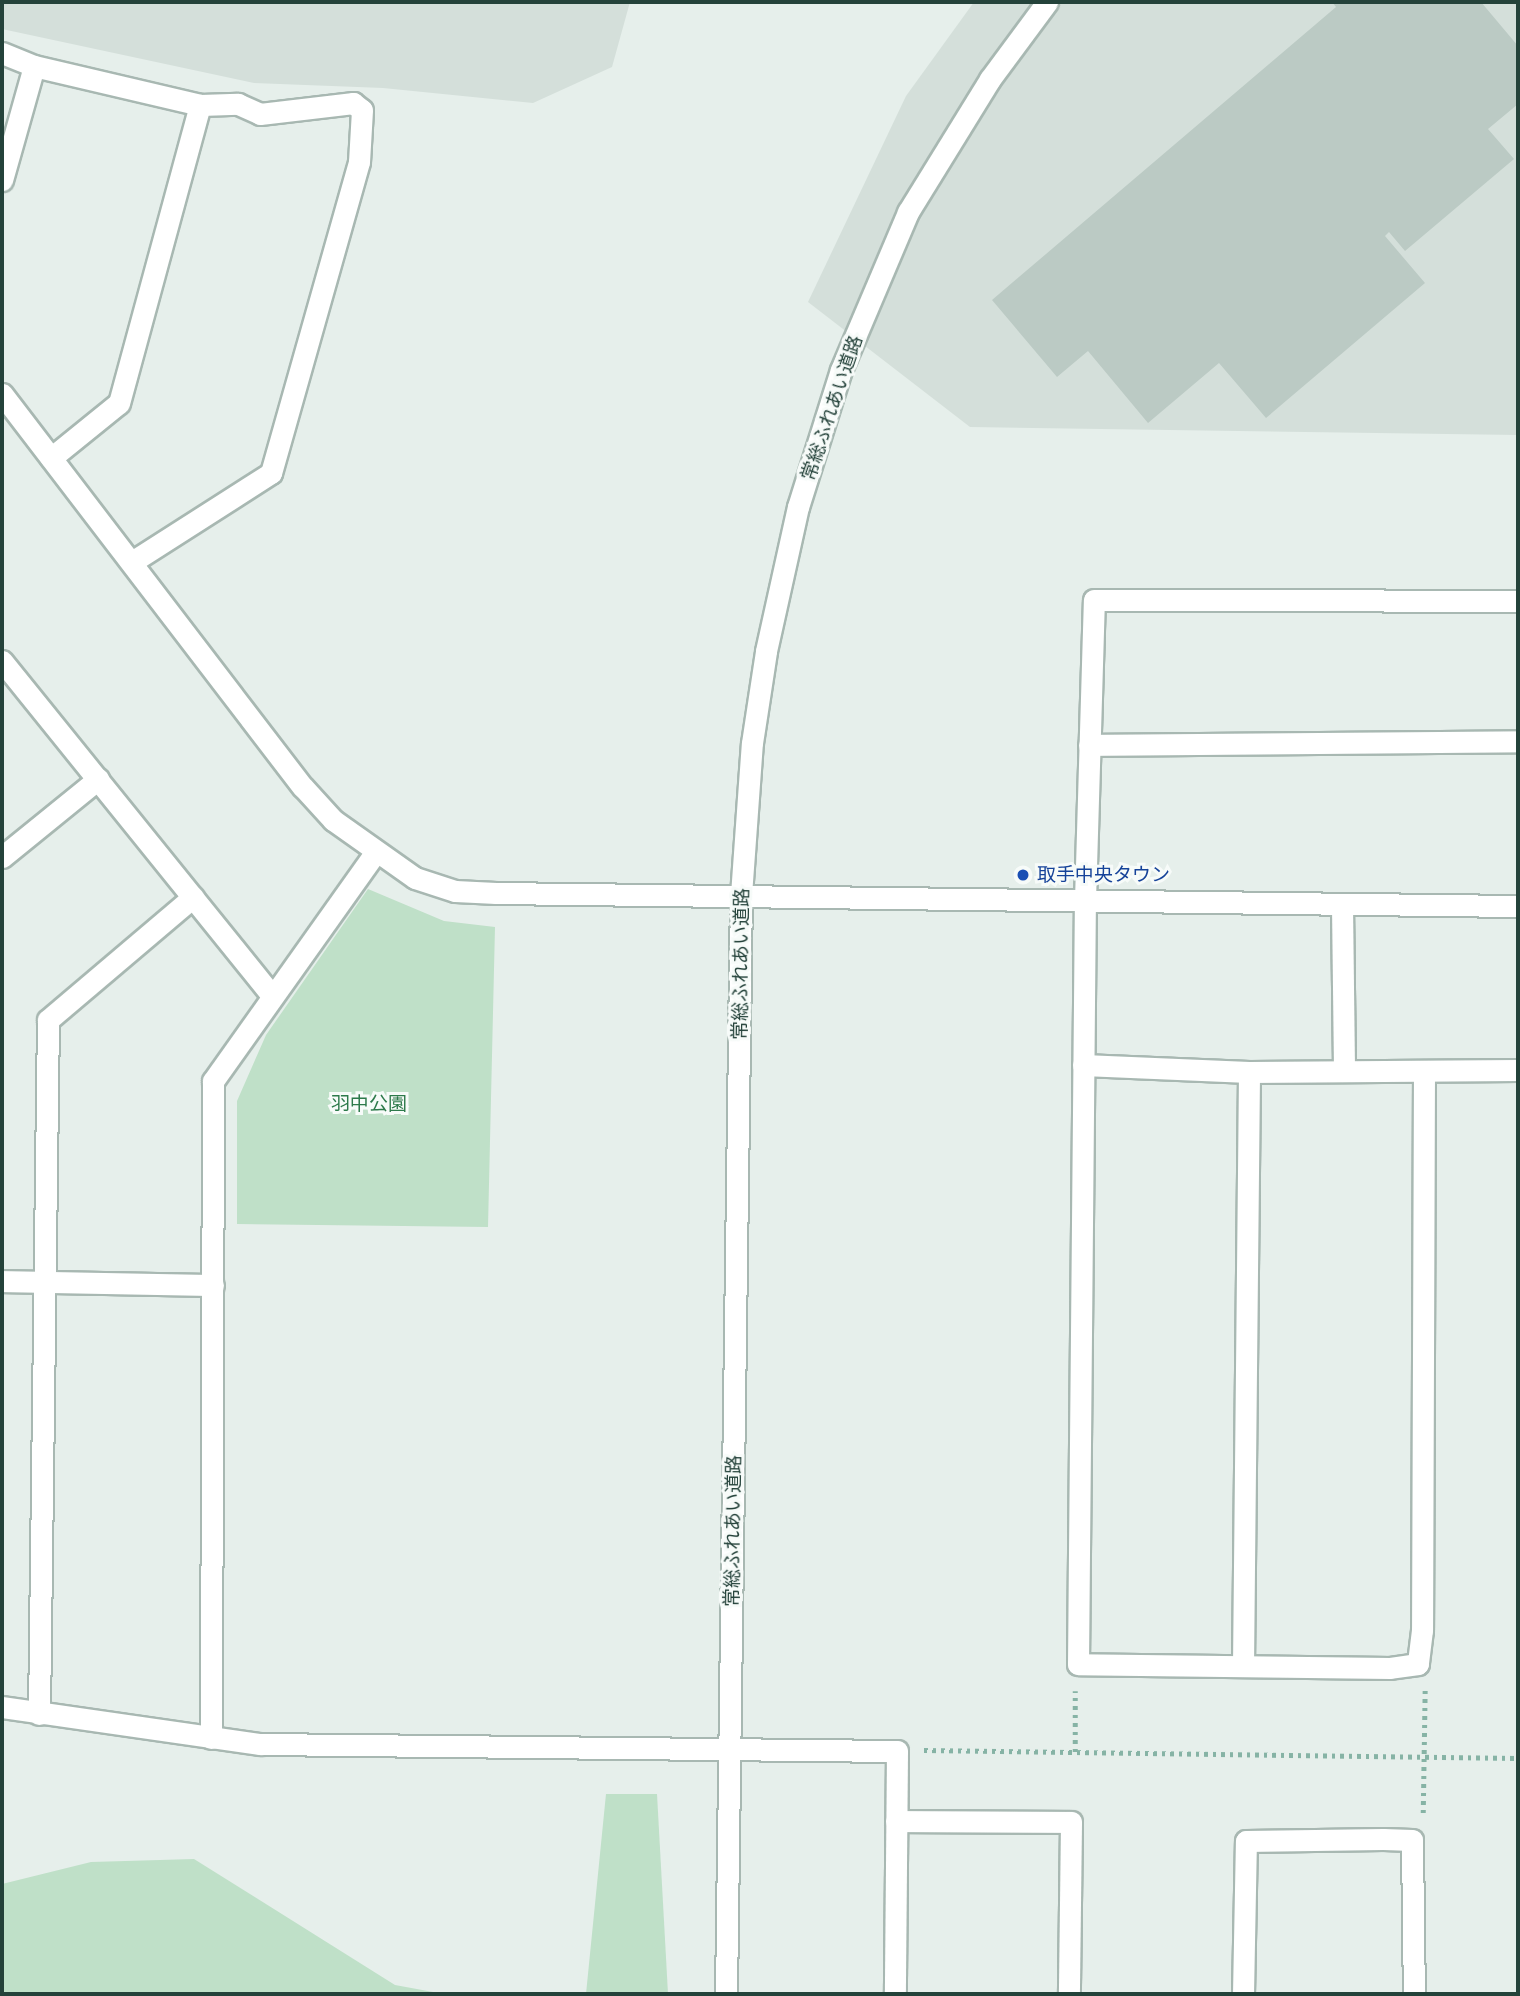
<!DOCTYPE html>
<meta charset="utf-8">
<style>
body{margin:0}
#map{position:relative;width:1520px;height:1996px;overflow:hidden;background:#e6efeb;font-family:"Public Sans","Noto Sans JP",sans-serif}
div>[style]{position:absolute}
.built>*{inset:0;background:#d4dfda}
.green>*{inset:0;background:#bfe0c8}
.building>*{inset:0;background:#bbcac4}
.path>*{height:4.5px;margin-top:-2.25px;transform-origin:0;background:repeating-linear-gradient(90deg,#86b3a5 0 3.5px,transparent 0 8.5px)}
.roads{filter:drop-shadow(2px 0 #a8b8b2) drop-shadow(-2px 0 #a8b8b2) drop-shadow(0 2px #a8b8b2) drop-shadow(0 -2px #a8b8b2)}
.minor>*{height:21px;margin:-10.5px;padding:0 10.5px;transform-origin:10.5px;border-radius:10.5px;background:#fff}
.dots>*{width:19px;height:19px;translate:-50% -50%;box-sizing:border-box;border:4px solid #f7fbf9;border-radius:50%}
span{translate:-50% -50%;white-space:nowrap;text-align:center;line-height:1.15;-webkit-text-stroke:6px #f7fbf9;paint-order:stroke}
.street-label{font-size:19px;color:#24423a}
.transit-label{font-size:19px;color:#164399}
.left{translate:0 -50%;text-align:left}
.park-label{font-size:19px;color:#2d7a4b}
.frame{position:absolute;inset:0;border:4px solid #24423a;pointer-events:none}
</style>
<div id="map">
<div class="built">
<div style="clip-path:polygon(2px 2px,630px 2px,612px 67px,533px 103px,383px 88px,254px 83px,2px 29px)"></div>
<div style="clip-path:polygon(974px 2px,1518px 2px,1518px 435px,970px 427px,808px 302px,906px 96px)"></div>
</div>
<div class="green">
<div style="clip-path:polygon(368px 889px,444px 921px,495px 927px,488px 1227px,237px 1224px,237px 1101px,266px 1035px)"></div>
<div style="clip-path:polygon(606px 1794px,657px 1794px,668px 1994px,586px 1994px)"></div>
<div style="clip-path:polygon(194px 1859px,395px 1985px,444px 1994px,2px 1994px,2px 1884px,91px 1862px)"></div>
</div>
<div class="building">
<div style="clip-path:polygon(1332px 2px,1481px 2px,1518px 46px,1518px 104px,1488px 129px,1514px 159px,1405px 251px,1389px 232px,1385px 236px,1425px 283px,1266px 418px,1219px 363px,1148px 423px,1088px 351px,1057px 377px,992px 300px,1336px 7px)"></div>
</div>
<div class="path">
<div style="left:924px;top:1750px;width:594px;rotate:0.77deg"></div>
<div style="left:1075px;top:1752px;width:61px;rotate:-90deg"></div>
<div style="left:1423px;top:1813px;width:124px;rotate:-89.1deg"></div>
<div style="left:43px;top:1994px;width:70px"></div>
<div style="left:607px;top:1994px;width:55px"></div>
</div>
<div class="roads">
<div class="minor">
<div style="left:2px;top:53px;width:35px;rotate:22deg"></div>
<div style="left:34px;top:66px;width:171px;rotate:13.2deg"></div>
<div style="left:200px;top:105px;width:38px;rotate:-2deg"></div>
<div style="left:238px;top:104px;width:24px;rotate:24deg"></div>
<div style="left:260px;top:114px;width:94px;rotate:-6.7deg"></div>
<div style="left:353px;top:103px;width:11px;rotate:38deg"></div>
<div style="left:362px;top:110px;width:52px;rotate:93.3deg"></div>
<div style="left:359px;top:162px;width:323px;rotate:105.8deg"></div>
<div style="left:271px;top:473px;width:165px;rotate:147.4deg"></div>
<div style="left:2px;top:180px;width:118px;rotate:-74.3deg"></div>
<div style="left:2px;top:394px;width:495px;rotate:52.6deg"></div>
<div style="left:303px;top:787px;width:45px;rotate:47.7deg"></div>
<div style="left:333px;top:820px;width:100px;rotate:35.3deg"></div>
<div style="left:415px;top:878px;width:42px;rotate:18deg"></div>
<div style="left:455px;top:891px;width:41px;rotate:2.8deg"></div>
<div style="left:496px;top:893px;width:1022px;rotate:0.73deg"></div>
<div style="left:51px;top:458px;width:87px;rotate:-39deg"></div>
<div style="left:119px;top:403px;width:309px;rotate:-74.8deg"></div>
<div style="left:2px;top:661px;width:428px;rotate:51.1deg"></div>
<div style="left:1089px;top:745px;width:429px;rotate:-0.5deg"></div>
<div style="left:2px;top:857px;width:124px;rotate:-39.1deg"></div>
<div style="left:1342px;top:905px;width:166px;rotate:89.3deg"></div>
<div style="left:1083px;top:1065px;width:166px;rotate:2.4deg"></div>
<div style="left:1249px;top:1072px;width:269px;rotate:-0.4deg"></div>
<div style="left:1424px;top:1071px;width:559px;rotate:90.2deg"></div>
<div style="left:1422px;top:1630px;width:34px;rotate:97deg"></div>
<div style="left:1418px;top:1664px;width:28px;rotate:172deg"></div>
<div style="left:1390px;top:1668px;width:312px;rotate:-179.3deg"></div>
<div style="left:1078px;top:1664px;width:764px;rotate:-89.48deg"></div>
<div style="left:1085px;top:900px;width:300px;rotate:-88.3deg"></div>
<div style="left:1094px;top:600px;width:424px;rotate:0.1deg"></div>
<div style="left:2px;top:1281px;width:211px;rotate:1.1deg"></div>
<div style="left:1243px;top:1666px;width:594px;rotate:-89.42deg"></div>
<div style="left:2px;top:1707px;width:261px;rotate:8.2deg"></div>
<div style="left:260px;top:1744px;width:637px;rotate:0.63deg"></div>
<div style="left:897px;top:1751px;width:243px;rotate:90.5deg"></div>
<div style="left:39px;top:1714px;width:694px;rotate:-89.26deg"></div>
<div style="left:48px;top:1020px;width:190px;rotate:-40.3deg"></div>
<div style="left:211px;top:1738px;width:657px;rotate:-89.83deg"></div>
<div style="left:213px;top:1081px;width:280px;rotate:-54.6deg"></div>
<div style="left:896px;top:1821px;width:175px;rotate:0.3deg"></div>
<div style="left:1071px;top:1822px;width:172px;rotate:90.7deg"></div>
<div style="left:726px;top:1994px;width:1099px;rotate:-89.22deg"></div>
<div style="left:741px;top:895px;width:152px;rotate:-85.9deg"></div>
<div style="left:752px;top:743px;width:93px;rotate:-81.3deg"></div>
<div style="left:766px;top:651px;width:148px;rotate:-77.5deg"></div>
<div style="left:798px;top:507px;width:144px;rotate:-72.6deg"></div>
<div style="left:841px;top:370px;width:172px;rotate:-67deg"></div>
<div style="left:908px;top:212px;width:156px;rotate:-58.3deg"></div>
<div style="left:990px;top:79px;width:96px;rotate:-53.5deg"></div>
<div style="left:1243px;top:1994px;width:153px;rotate:-88.9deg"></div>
<div style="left:1246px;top:1841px;width:137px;rotate:-0.8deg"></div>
<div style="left:1383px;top:1839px;width:29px;rotate:2deg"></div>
<div style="left:1412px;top:1840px;width:154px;rotate:89.3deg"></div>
</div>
</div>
<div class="dots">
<div style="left:1023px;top:875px;background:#1a4fb4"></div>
</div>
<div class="street-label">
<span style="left:832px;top:408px;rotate:-71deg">常総ふれあい道路</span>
<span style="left:741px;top:964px;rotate:-89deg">常総ふれあい道路</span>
<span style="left:733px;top:1531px;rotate:-89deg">常総ふれあい道路</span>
</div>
<div class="transit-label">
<span class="left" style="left:1037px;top:875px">取手中央タウン</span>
</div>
<div class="park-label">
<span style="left:369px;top:1104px">羽中公園</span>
</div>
<div class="frame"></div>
</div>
